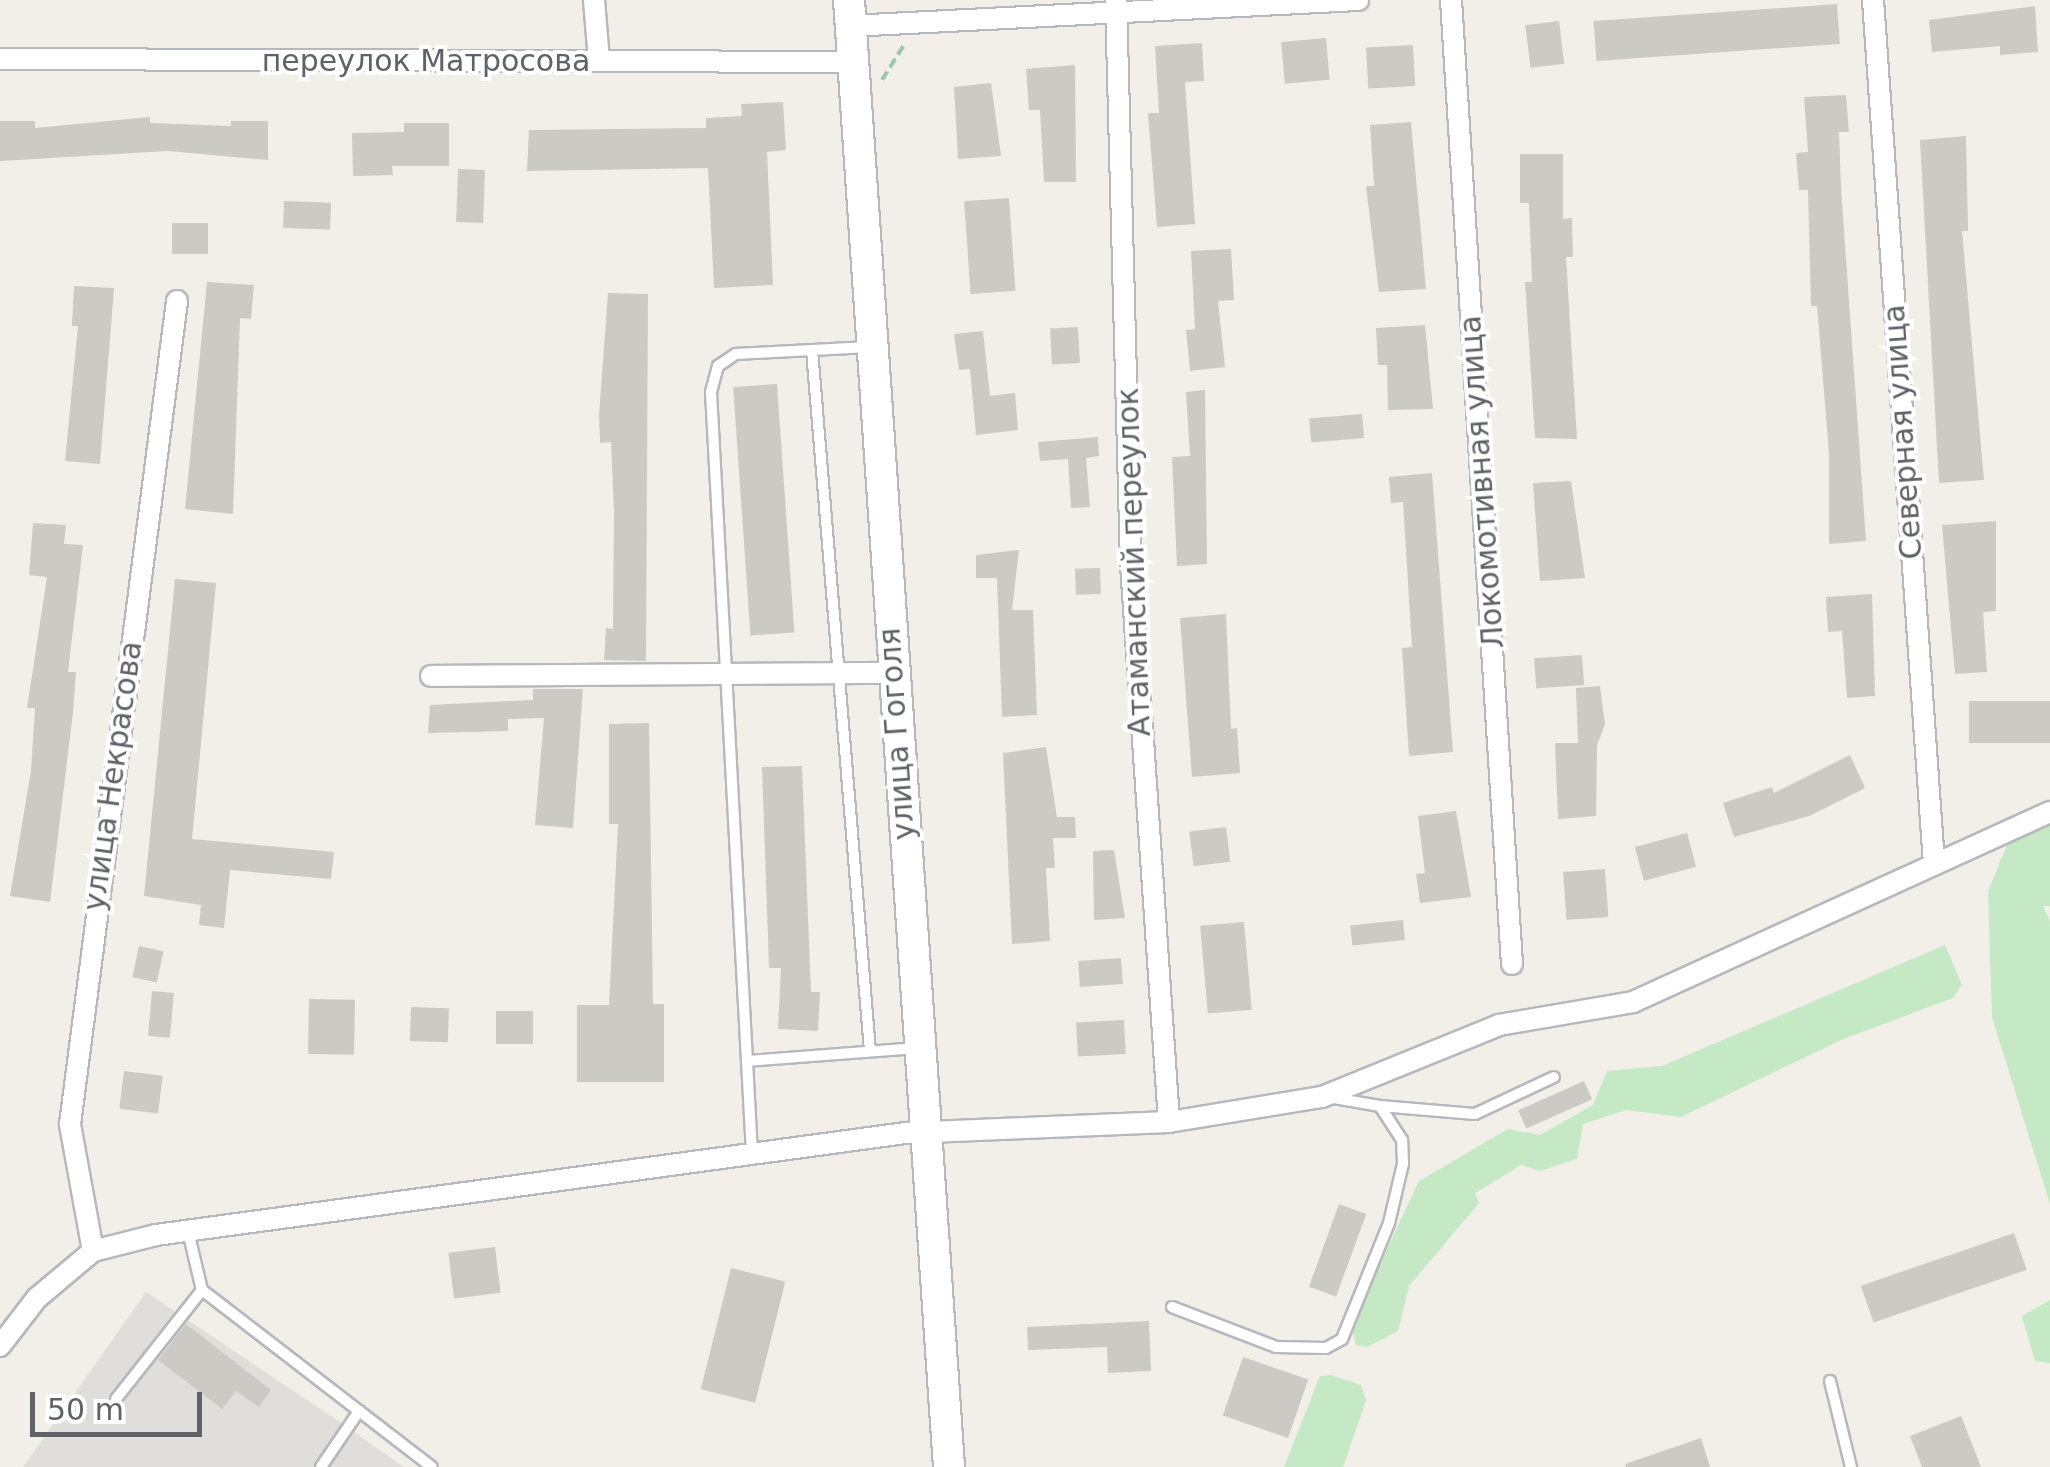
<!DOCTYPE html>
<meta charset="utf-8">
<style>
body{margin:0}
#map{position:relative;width:2050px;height:1467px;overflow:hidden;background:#f1efe8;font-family:"DejaVu Sans",sans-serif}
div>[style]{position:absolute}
.industrial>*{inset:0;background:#e0deda}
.green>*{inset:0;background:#c5e8c5}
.building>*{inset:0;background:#cccac5;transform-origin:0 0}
.path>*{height:4px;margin-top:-2px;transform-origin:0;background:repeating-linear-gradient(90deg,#9cc7a9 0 10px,transparent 0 15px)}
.roads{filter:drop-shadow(2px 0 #b5b8bc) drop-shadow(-2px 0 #b5b8bc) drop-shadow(0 2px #b5b8bc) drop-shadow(0 -2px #b5b8bc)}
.lane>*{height:10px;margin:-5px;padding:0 5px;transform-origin:5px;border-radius:5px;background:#fff}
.street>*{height:20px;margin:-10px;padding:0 10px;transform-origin:10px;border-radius:10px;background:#fff}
.secondary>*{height:30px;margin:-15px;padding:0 15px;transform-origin:15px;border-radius:15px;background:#fff}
span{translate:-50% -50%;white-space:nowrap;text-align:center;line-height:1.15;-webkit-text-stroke:8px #fff;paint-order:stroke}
.street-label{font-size:30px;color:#5f6368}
.scale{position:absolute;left:30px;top:1392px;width:172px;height:45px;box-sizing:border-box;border:5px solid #5f6368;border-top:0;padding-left:12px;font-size:30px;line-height:35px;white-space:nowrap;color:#5f6368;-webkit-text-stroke:8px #fff;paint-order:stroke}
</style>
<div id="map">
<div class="industrial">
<div style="clip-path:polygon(146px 1292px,337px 1420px,404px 1467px,23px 1467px)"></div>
</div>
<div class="green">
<div style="clip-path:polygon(2050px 815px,2050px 906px,2043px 906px,2050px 921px,2050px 1204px,1992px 1017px,1988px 891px,2007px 845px)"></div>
<div style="clip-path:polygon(1945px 945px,1962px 985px,1953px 998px,1841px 1040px,1681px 1117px,1626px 1110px,1583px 1124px,1577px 1159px,1540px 1171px,1521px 1165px,1475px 1193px,1479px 1203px,1409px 1286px,1398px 1331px,1367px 1347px,1356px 1345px,1351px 1326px,1419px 1181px,1508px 1129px,1540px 1135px,1593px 1105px,1607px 1071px,1662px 1066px)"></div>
<div style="clip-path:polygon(2050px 1300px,2050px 1363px,2035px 1361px,2022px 1316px)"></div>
<div style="clip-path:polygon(1331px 1375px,1361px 1385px,1366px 1400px,1343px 1467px,1284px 1467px,1320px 1376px)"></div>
</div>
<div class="building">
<div style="left:1837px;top:4px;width:40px;height:244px;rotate:86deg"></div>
<div style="clip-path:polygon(2035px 6px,2038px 52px,2000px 55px,2000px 46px,1932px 52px,1929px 20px)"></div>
<div style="left:1559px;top:21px;width:43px;height:34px;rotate:83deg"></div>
<div style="left:1326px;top:38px;width:42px;height:45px;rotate:85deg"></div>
<div style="clip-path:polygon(1202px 43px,1204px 81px,1185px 82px,1195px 224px,1157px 227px,1148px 113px,1159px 113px,1155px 46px)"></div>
<div style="left:1413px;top:45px;width:41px;height:47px;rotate:87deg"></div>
<div style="clip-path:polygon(1075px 65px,1076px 182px,1044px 182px,1040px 110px,1029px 110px,1026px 69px)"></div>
<div style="clip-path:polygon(991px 83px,1001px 156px,958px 159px,954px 87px)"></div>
<div style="clip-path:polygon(1846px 95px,1849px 132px,1839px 132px,1841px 188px,1866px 541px,1829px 544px,1829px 453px,1817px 306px,1811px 306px,1808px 190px,1799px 190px,1796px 153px,1808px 152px,1804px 97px)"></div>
<div style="clip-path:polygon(783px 102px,786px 150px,767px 152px,773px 285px,714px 288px,708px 168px,527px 171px,529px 130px,706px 128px,706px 118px,742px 116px,741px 104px)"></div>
<div style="clip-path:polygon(150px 117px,150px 123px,231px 126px,231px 121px,268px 121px,268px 160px,168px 151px,0 161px,0 121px,35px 121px,35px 128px)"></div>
<div style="clip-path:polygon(1411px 122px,1426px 289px,1379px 292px,1366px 186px,1374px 186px,1370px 125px)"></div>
<div style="clip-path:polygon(404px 123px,449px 123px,449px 166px,392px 166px,393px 175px,353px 176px,352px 133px,404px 132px)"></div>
<div style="clip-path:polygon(1966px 136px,1968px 231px,1962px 231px,1984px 480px,1939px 483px,1920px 140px)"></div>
<div style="clip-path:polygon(1520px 154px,1563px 154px,1563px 219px,1572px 218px,1573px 257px,1566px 257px,1577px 439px,1535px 438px,1525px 282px,1532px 282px,1529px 203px,1520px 203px)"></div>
<div style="left:458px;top:169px;width:27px;height:53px;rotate:2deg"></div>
<div style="left:1009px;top:198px;width:93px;height:45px;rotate:86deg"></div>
<div style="left:284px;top:201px;width:47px;height:27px;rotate:2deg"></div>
<div style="left:172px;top:223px;width:36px;height:31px"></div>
<div style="clip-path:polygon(1231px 249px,1234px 300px,1218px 301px,1225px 367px,1190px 371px,1186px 330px,1195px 329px,1191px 251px)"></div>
<div style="clip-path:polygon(207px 282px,254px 285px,251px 319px,240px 318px,233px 514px,185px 509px)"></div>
<div style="clip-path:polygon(74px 286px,114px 288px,100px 464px,65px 461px,78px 326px,72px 326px)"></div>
<div style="clip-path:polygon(608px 293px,648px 294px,646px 661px,604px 660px,606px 628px,613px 629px,614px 511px,611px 442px,600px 443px,599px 415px)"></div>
<div style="clip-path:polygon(1425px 325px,1433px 409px,1388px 410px,1387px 365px,1378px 365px,1376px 328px)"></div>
<div style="left:1078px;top:327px;width:36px;height:28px;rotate:87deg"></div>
<div style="clip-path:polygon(983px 331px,990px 396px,1015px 393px,1018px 430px,976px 435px,970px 369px,959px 370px,954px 334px)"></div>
<div style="left:777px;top:384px;width:249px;height:44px;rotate:86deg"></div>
<div style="clip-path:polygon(1205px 390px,1207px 564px,1177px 566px,1172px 457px,1190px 456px,1186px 392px)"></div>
<div style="left:1362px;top:414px;width:24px;height:53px;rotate:85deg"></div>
<div style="clip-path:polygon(1098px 437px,1099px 456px,1086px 458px,1090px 507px,1071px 508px,1068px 459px,1040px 461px,1038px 442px)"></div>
<div style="clip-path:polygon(1432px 473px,1453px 752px,1409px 756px,1402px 648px,1412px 647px,1403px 502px,1391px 503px,1389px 477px)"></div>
<div style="clip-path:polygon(1571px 481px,1585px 578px,1540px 581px,1533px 483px)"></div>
<div style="clip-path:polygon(1996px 521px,1996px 611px,1983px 612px,1987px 672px,1955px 674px,1942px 525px)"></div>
<div style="clip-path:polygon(33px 523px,66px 525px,64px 544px,83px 545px,68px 672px,76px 672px,73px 712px,50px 902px,10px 896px,31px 771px,35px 708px,27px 708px,47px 577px,29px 575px)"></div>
<div style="clip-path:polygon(1019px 550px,1012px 610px,1033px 610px,1037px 715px,1002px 717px,997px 578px,976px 578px,976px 555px)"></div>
<div style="left:1100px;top:568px;width:26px;height:25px;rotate:88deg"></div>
<div style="clip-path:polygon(175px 579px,216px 583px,192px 839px,334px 852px,331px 879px,230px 870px,224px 928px,199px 925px,201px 905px,144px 896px)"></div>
<div style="clip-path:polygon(1872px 594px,1875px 696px,1847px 698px,1842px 631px,1828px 632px,1826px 597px)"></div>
<div style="clip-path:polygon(1226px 614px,1231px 729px,1237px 728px,1240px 773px,1192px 777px,1180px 618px)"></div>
<div style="left:1582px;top:655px;width:30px;height:48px;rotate:86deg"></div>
<div style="clip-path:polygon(1600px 686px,1605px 724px,1597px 745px,1596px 816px,1558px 819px,1555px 743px,1578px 743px,1576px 688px)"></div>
<div style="clip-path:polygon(533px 689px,583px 689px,573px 828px,535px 825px,544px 718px,508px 719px,508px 731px,428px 733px,430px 705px,533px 700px)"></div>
<div style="left:2050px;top:701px;width:42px;height:81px;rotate:90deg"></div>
<div style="clip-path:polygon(649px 723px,653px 1004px,664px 1004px,664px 1082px,577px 1082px,577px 1005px,609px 1005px,618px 824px,609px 824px,609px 724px)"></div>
<div style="clip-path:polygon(1046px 747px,1057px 817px,1075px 817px,1076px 838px,1053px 838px,1055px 868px,1046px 868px,1050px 941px,1012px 944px,1003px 753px)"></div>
<div style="clip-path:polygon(1850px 755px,1865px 788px,1809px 816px,1734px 837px,1723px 803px,1772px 787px,1774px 793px)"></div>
<div style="clip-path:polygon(802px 766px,811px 992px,820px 992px,818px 1031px,778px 1029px,781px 968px,769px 968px,762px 767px)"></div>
<div style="clip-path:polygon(1456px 811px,1471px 897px,1420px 903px,1416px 874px,1425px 873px,1418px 816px)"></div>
<div style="left:1226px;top:827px;width:35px;height:37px;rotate:83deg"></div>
<div style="left:1687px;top:833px;width:35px;height:54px;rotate:75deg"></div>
<div style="clip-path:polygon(1114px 850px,1125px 918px,1094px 920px,1093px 851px)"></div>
<div style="left:1605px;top:869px;width:48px;height:42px;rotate:86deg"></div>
<div style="left:1403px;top:920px;width:20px;height:53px;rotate:84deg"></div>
<div style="left:1244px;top:922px;width:88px;height:44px;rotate:85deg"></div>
<div style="left:139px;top:946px;width:25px;height:32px;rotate:12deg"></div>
<div style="left:1121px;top:958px;width:26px;height:43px;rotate:86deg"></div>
<div style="left:152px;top:991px;width:22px;height:45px;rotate:5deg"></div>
<div style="left:309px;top:999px;width:46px;height:55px;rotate:1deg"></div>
<div style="left:411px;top:1007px;width:38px;height:34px;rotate:2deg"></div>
<div style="left:533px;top:1011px;width:33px;height:37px;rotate:90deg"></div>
<div style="left:1124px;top:1020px;width:34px;height:48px;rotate:87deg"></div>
<div style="left:124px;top:1071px;width:39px;height:38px;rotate:7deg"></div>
<div style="left:1584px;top:1081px;width:20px;height:72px;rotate:66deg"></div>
<div style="left:1339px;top:1204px;width:29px;height:88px;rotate:20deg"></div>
<div style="left:2014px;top:1233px;width:39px;height:162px;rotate:71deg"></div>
<div style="left:495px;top:1247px;width:46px;height:47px;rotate:83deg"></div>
<div style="left:731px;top:1268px;width:56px;height:125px;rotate:14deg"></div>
<div style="clip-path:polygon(1149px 1321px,1151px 1371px,1108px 1373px,1107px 1347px,1028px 1350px,1027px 1327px)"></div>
<div style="clip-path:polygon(186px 1324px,271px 1390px,259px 1407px,236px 1391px,222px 1409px,158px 1360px)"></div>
<div style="left:1243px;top:1357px;width:69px;height:62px;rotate:19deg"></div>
<div style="clip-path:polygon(1961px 1416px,1981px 1467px,1922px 1467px,1910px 1436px)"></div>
<div style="clip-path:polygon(1701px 1438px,1710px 1467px,1626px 1467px,1625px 1464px)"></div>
</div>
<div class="path">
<div style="left:882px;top:80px;width:40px;rotate:-58deg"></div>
</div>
<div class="roads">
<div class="lane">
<div style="left:812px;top:350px;width:703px;rotate:85.27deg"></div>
<div style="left:747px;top:1061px;width:169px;rotate:-4.4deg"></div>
<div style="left:1380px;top:1106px;width:95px;rotate:4.8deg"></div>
<div style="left:1475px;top:1114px;width:87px;rotate:-25.1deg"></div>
<div style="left:752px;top:1154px;width:763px;rotate:-93.08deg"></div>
<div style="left:711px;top:392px;width:27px;rotate:-75deg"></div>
<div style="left:718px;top:366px;width:22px;rotate:-34deg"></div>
<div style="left:736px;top:354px;width:133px;rotate:-3deg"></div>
<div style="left:188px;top:1231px;width:61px;rotate:76.7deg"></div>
<div style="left:202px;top:1290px;width:290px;rotate:37.6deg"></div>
<div style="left:1172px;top:1307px;width:111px;rotate:21deg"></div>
<div style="left:1276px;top:1347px;width:50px;rotate:1.1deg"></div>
<div style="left:1326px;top:1348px;width:18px;rotate:-29deg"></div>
<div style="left:1342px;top:1339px;width:125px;rotate:-67.9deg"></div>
<div style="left:1389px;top:1223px;width:61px;rotate:-76.7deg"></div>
<div style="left:1403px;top:1164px;width:24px;rotate:-92deg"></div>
<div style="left:1402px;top:1140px;width:40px;rotate:-122.9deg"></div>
<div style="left:1380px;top:1106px;width:48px;rotate:-170.3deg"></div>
<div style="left:1830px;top:1381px;width:89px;rotate:76.3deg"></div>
<div style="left:116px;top:1399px;width:139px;rotate:-51.7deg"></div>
<div style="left:321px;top:1467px;width:68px;rotate:-55.8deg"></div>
</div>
<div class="street">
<div style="left:594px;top:0;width:61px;rotate:85.3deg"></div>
<div style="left:1116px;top:0;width:564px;rotate:88.48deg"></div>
<div style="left:1131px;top:564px;width:559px;rotate:86.1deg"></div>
<div style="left:1451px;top:0;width:966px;rotate:86.38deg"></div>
<div style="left:1873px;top:0;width:866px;rotate:85.96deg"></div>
<div style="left:850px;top:26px;width:509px;rotate:-2.93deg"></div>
<div style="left:0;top:59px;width:852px;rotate:0.2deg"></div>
<div style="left:431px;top:676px;width:461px;rotate:-0.4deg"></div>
<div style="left:93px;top:1251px;width:129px;rotate:-100.3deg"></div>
<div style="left:70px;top:1124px;width:830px;rotate:-82.59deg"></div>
<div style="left:0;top:1346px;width:61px;rotate:-52.4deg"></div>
<div style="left:37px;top:1298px;width:73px;rotate:-40deg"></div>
<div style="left:93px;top:1251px;width:65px;rotate:-14.3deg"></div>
<div style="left:156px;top:1235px;width:756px;rotate:-7.75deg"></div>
<div style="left:905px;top:1133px;width:264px;rotate:-2.4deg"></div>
<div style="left:1169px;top:1122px;width:155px;rotate:-9.3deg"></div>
<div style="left:1322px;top:1097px;width:191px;rotate:-22.1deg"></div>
<div style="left:1499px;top:1025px;width:136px;rotate:-9.7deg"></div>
<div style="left:1633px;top:1002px;width:458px;rotate:-24.5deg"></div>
</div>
<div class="secondary">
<div style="left:849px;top:0;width:1470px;rotate:86.1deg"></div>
</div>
</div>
<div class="street-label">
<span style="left:426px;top:61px">переулок Матросова</span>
<span style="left:1903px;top:432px;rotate:-94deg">Северная улица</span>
<span style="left:1482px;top:482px;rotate:-94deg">Локомотивная улица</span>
<span style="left:1134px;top:562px;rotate:-92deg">Атаманский переулок</span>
<span style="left:897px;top:734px;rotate:-94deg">улица Гоголя</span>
<span style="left:113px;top:776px;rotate:-82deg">улица Некрасова</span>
</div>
<div class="scale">50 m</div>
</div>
